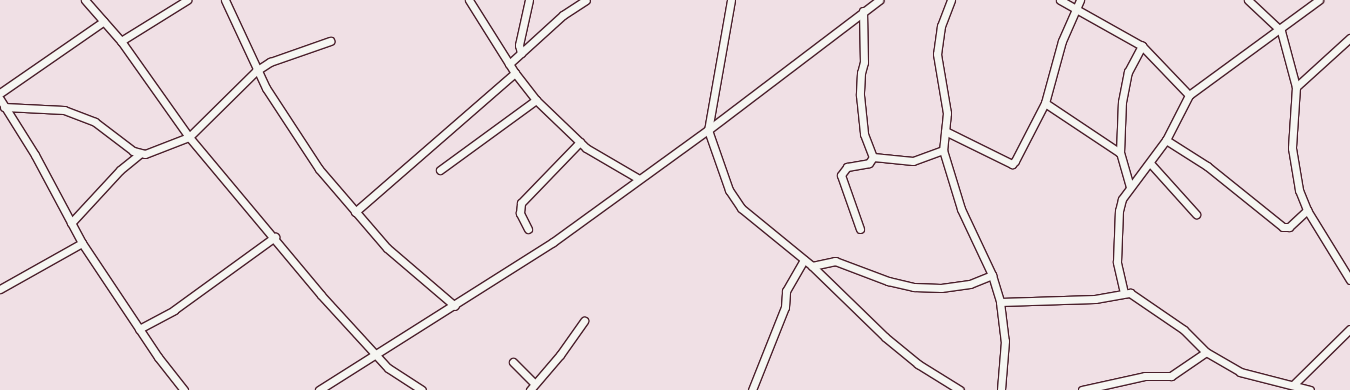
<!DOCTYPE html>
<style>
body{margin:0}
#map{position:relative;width:1350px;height:390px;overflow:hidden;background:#f0e0e5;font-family:Delius,sans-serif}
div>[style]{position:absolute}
.roads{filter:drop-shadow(1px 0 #4a1f2b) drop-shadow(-1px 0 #4a1f2b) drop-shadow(0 1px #4a1f2b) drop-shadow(0 -1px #4a1f2b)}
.street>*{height:7px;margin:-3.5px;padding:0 3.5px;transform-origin:3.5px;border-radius:3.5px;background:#f6f6f2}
span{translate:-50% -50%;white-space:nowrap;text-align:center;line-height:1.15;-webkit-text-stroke:5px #f6f6f2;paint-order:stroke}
</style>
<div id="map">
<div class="roads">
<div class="street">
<div style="left:85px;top:0;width:55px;rotate:48.7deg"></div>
<div style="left:121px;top:41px;width:118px;rotate:54.7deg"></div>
<div style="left:189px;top:137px;width:206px;rotate:50.1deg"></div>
<div style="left:321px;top:295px;width:99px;rotate:47.5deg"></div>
<div style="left:388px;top:368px;width:40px;rotate:32.9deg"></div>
<div style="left:225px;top:0;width:97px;rotate:65deg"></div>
<div style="left:266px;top:88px;width:97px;rotate:56.8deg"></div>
<div style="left:319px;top:169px;width:104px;rotate:49.3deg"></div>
<div style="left:387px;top:248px;width:89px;rotate:40.5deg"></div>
<div style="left:469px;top:0;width:86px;rotate:57.8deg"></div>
<div style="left:515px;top:73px;width:34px;rotate:52deg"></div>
<div style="left:536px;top:100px;width:69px;rotate:43.8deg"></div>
<div style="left:586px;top:148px;width:61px;rotate:30.3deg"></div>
<div style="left:731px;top:0;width:132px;rotate:100deg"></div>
<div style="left:708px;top:130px;width:64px;rotate:70.7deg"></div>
<div style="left:729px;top:190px;width:22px;rotate:56deg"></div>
<div style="left:741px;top:208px;width:92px;rotate:39.2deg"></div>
<div style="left:812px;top:266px;width:102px;rotate:44.2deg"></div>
<div style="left:885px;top:337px;width:43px;rotate:39.3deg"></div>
<div style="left:918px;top:364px;width:49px;rotate:31.8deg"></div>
<div style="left:951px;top:0;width:28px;rotate:111deg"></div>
<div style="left:941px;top:26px;width:28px;rotate:98deg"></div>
<div style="left:937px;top:54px;width:60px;rotate:80.4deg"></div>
<div style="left:947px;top:113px;width:37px;rotate:96deg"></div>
<div style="left:943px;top:150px;width:62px;rotate:73deg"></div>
<div style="left:961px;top:209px;width:73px;rotate:64.8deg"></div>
<div style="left:992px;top:275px;width:28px;rotate:73deg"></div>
<div style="left:1000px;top:302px;width:39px;rotate:83deg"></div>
<div style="left:1005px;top:341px;width:49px;rotate:94.7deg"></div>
<div style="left:1060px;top:0;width:94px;rotate:29.3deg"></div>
<div style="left:1142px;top:46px;width:68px;rotate:46.2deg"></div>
<div style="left:1248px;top:0;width:45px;rotate:43.2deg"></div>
<div style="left:1281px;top:31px;width:58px;rotate:75deg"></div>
<div style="left:1296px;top:87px;width:61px;rotate:93.8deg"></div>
<div style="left:1292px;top:148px;width:43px;rotate:80.5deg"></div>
<div style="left:1299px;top:190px;width:22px;rotate:68deg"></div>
<div style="left:1307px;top:210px;width:82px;rotate:58.4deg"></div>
<div style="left:863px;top:11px;width:51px;rotate:88.9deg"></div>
<div style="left:864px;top:62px;width:11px;rotate:105deg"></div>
<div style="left:861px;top:73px;width:22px;rotate:93deg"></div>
<div style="left:860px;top:95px;width:39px;rotate:84deg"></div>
<div style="left:864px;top:134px;width:25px;rotate:69deg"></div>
<div style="left:873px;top:157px;width:40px;rotate:5.7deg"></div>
<div style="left:913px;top:161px;width:32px;rotate:-20deg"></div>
<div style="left:121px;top:41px;width:78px;rotate:-31.8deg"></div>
<div style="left:521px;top:53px;width:8px;rotate:-104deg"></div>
<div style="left:519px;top:45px;width:46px;rotate:-77.5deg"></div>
<div style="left:509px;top:64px;width:73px;rotate:-42.2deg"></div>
<div style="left:563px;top:15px;width:27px;rotate:-33deg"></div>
<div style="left:1296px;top:87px;width:73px;rotate:-42.2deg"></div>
<div style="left:0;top:93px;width:126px;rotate:-34.7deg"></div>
<div style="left:0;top:99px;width:66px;rotate:58deg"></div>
<div style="left:35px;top:155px;width:100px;rotate:61.9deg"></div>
<div style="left:82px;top:243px;width:137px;rotate:56.3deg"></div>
<div style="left:158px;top:357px;width:42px;rotate:51.8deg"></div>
<div style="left:1045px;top:103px;width:90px;rotate:33.7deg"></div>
<div style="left:4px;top:107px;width:60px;rotate:2.9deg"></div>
<div style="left:64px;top:110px;width:33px;rotate:21deg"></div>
<div style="left:95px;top:122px;width:48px;rotate:37.3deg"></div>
<div style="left:133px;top:151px;width:12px;rotate:14deg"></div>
<div style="left:145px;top:154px;width:47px;rotate:-21.1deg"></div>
<div style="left:189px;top:137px;width:94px;rotate:-44.6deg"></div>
<div style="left:256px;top:71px;width:17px;rotate:-33deg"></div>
<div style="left:270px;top:62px;width:64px;rotate:-19.3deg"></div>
<div style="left:945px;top:131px;width:75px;rotate:26.2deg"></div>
<div style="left:1012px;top:164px;width:4px;rotate:-45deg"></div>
<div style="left:1015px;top:161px;width:65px;rotate:-62.7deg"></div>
<div style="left:1045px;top:103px;width:64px;rotate:-74.7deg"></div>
<div style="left:1062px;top:41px;width:45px;rotate:-66.3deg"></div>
<div style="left:1166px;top:140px;width:49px;rotate:32.4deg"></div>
<div style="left:1207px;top:166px;width:97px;rotate:38.8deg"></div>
<div style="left:1283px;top:227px;width:6px"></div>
<div style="left:1289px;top:227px;width:25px;rotate:-43deg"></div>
<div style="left:1150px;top:163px;width:69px;rotate:48deg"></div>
<div style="left:440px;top:170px;width:119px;rotate:-36.1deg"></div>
<div style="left:1130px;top:187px;width:35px;rotate:-106deg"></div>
<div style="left:1120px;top:153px;width:51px;rotate:-87.8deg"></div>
<div style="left:1122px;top:102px;width:31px;rotate:-79deg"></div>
<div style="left:1128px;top:72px;width:30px;rotate:-62deg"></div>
<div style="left:355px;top:212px;width:212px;rotate:-41deg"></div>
<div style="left:71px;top:223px;width:72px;rotate:-47.2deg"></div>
<div style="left:120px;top:170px;width:26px;rotate:-39deg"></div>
<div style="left:528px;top:229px;width:18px;rotate:-117deg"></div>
<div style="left:520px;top:213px;width:10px;rotate:-84deg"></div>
<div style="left:521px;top:203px;width:85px;rotate:-46deg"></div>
<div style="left:860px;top:229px;width:57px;rotate:-109.4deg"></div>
<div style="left:841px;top:175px;width:10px;rotate:-53deg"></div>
<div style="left:847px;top:167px;width:22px;rotate:-10deg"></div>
<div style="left:869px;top:163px;width:7px;rotate:-56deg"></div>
<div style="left:812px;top:266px;width:24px;rotate:-12deg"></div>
<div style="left:835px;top:261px;width:57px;rotate:20.7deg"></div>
<div style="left:888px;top:281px;width:27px;rotate:13deg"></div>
<div style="left:914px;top:287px;width:27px;rotate:2deg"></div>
<div style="left:941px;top:288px;width:29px;rotate:-8deg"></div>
<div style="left:970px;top:284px;width:24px;rotate:-22deg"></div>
<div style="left:0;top:289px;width:94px;rotate:-29.3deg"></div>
<div style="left:1124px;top:293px;width:32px;rotate:-103deg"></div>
<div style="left:1117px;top:262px;width:51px;rotate:-87.8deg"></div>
<div style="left:1119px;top:211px;width:12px;rotate:-76deg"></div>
<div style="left:1122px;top:199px;width:74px;rotate:-53.3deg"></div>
<div style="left:1166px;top:140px;width:51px;rotate:-62.9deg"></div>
<div style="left:1189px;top:95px;width:161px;rotate:-36.2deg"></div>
<div style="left:1000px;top:302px;width:95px;rotate:-1.8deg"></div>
<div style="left:1095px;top:299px;width:36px;rotate:-10deg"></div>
<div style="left:1130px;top:293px;width:65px;rotate:34.4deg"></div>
<div style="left:1184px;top:330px;width:31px;rotate:45deg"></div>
<div style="left:1206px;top:352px;width:39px;rotate:30deg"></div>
<div style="left:1240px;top:372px;width:72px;rotate:14.4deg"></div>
<div style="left:139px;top:329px;width:40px;rotate:-28deg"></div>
<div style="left:174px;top:310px;width:125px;rotate:-35.9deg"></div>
<div style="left:513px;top:362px;width:30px;rotate:45deg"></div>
<div style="left:1294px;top:384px;width:78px;rotate:-44.5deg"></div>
<div style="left:319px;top:390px;width:277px;rotate:-32.3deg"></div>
<div style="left:553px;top:242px;width:191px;rotate:-35.9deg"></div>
<div style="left:708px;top:130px;width:215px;rotate:-37.2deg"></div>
<div style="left:530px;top:390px;width:46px;rotate:-49.4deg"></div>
<div style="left:560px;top:355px;width:42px;rotate:-54.8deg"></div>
<div style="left:752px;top:390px;width:89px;rotate:-68.3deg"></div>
<div style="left:785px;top:307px;width:16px;rotate:-86deg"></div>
<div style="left:786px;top:291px;width:36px;rotate:-60deg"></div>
<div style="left:1082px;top:390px;width:65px;rotate:-12.5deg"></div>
<div style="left:1145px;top:376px;width:26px"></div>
<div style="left:1171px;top:376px;width:42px;rotate:-34.4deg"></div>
</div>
</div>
</div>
